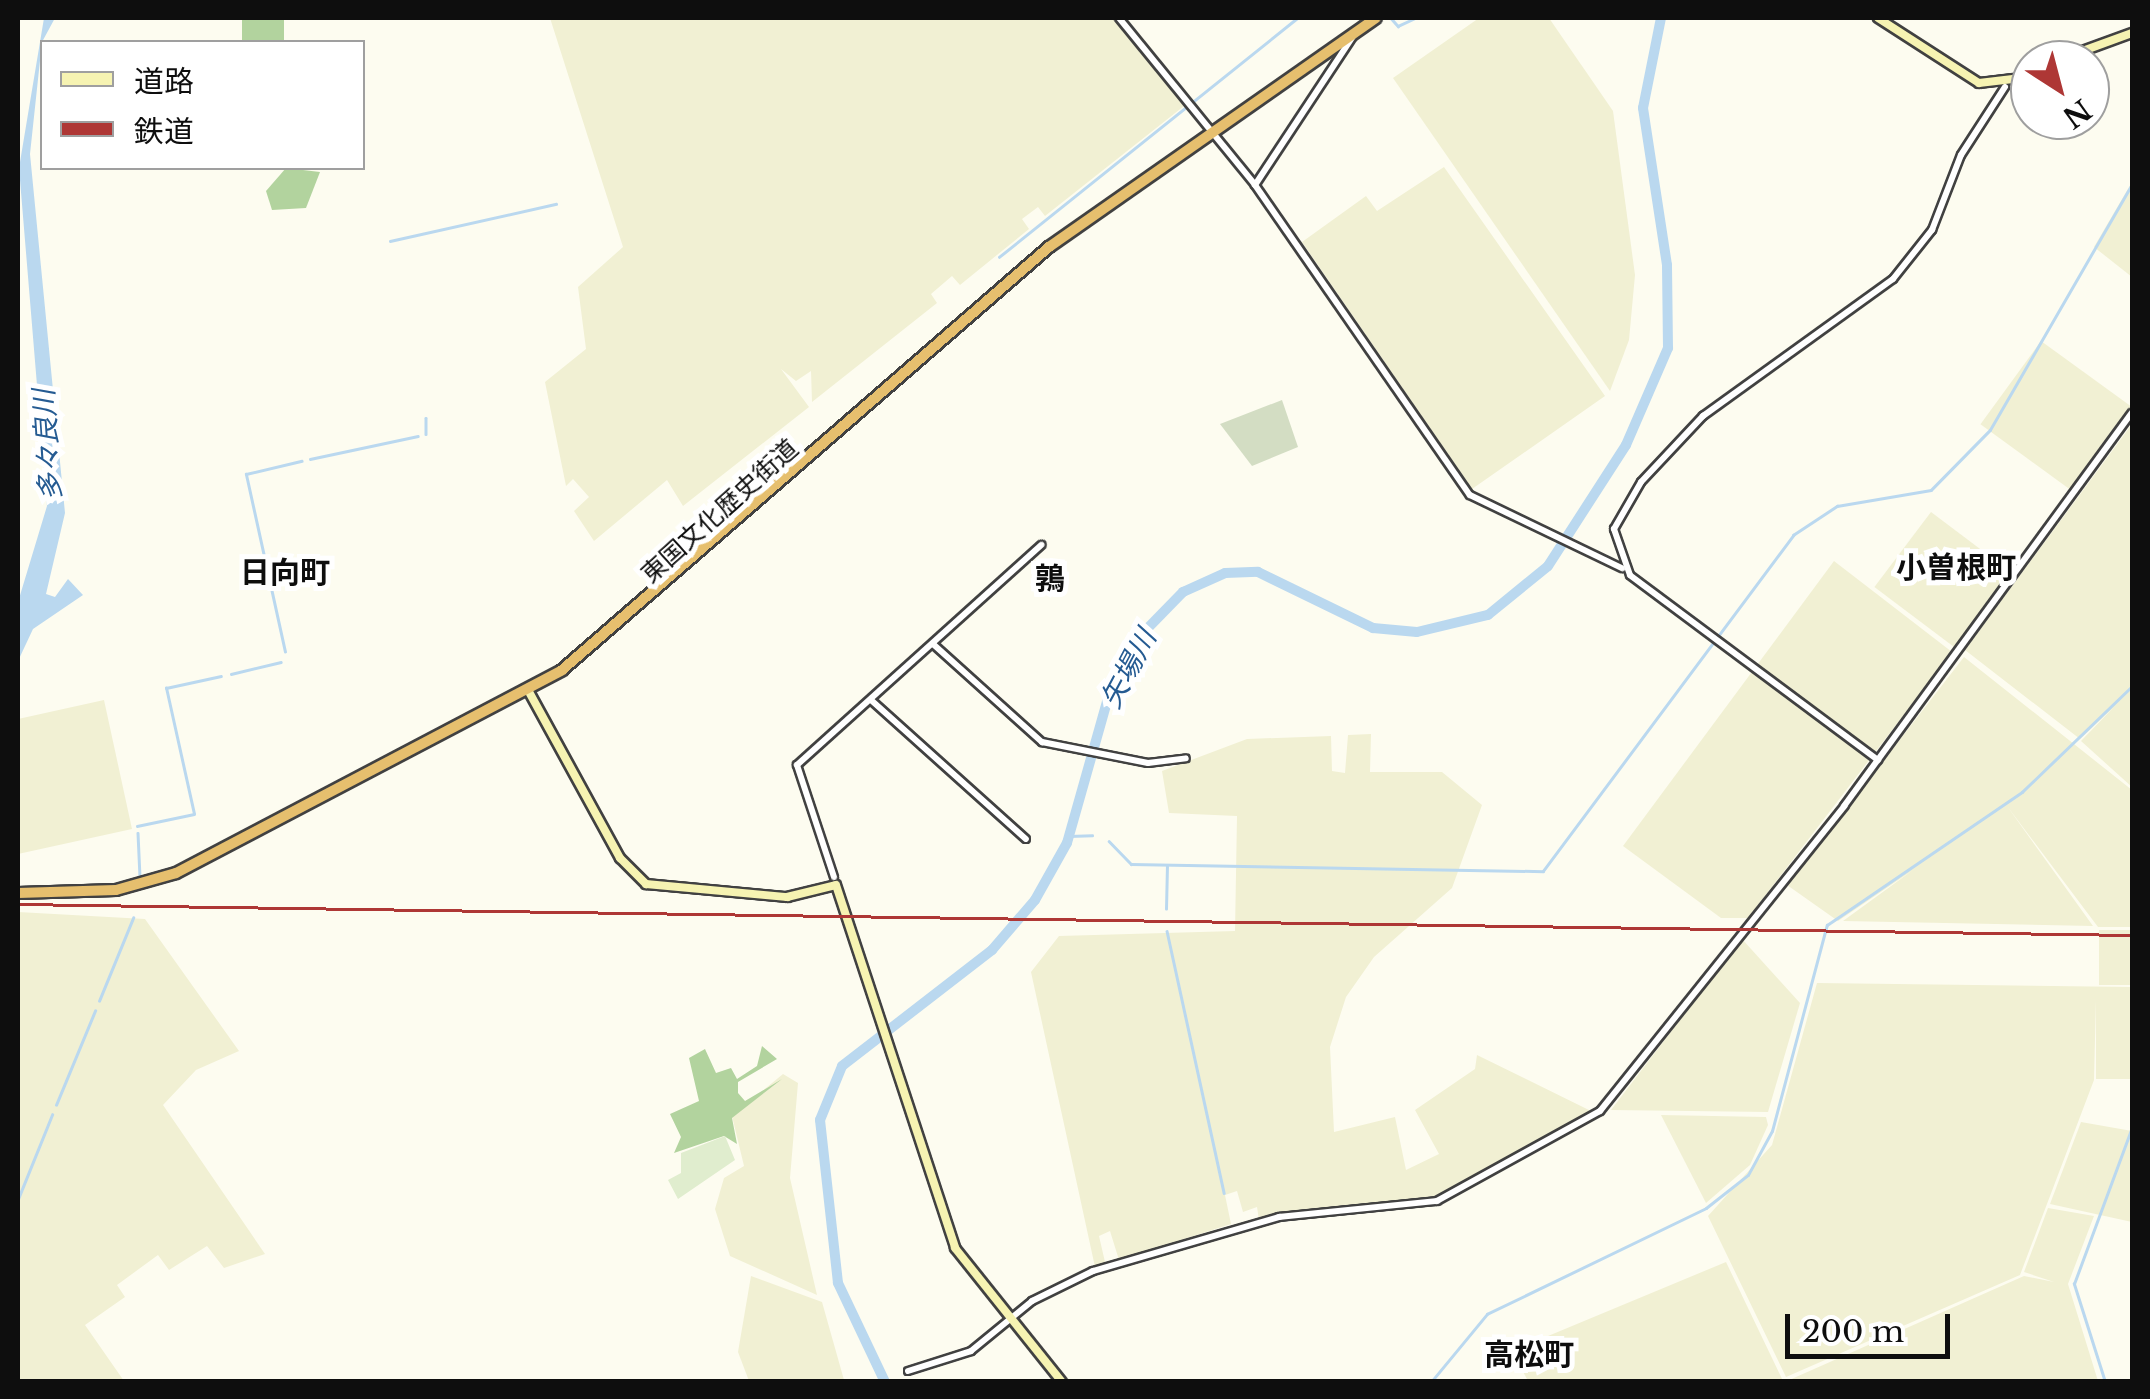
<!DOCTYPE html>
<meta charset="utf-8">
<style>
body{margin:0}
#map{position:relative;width:2150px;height:1399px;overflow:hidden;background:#fdfcf0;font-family:"Libre Baskerville","Noto Sans JP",serif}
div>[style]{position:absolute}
.farmland>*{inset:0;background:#f1f0d3;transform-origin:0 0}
.forest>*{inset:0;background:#b2d39e;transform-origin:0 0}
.cemetery>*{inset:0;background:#d3ddc3}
.pitch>*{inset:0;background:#e0edce}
.water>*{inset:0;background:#bad8ef}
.stream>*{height:2.5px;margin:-1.25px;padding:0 1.25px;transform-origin:1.25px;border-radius:1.25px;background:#bad8ef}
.river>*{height:10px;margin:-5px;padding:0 5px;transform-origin:5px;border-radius:5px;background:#bad8ef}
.roads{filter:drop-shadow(2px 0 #414141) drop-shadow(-2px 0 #414141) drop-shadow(0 2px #414141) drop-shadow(0 -2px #414141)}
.tertiary>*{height:6px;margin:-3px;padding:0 3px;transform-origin:3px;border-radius:3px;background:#fff}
.secondary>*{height:8px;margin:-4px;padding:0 4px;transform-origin:4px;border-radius:4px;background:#f6f3b2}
.trunk>*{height:10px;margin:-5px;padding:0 5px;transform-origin:5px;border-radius:5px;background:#e6bf6e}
.rail>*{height:2.5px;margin:-1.25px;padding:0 1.25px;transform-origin:1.25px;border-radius:1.25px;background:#ae3735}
span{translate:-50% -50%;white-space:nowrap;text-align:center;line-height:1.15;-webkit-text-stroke:10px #fff;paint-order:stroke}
.street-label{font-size:25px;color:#0e0e0e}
.water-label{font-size:28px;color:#255b92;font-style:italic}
.quarter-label{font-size:30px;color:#0e0e0e;font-weight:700}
.frame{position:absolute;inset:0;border:20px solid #0e0e0e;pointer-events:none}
.legend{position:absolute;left:40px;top:40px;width:325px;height:130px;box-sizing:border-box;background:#fff;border:2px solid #9f9f9f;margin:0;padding:12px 18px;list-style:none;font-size:30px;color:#0e0e0e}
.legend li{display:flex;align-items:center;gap:20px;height:50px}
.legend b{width:50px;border:2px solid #9f9f9f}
.north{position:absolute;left:2010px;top:40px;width:100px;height:100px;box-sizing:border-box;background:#fff;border:2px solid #9f9f9f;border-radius:50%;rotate:144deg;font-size:28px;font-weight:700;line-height:40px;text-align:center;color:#0e0e0e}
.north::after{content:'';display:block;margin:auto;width:35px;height:45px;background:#ae3735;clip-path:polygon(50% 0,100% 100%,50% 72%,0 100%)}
.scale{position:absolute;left:1785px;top:1314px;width:165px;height:45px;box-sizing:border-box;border:5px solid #0e0e0e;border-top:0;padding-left:12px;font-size:30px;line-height:35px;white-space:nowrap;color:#0e0e0e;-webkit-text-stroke:8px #fff;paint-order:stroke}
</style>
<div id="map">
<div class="farmland">
<div style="clip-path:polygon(550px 18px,1113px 18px,1184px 106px,1045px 216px,1038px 207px,1022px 219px,1029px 229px,960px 285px,952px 276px,931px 294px,937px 303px,812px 402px,811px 371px,796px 381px,781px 369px,809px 407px,683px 506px,667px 480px,594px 541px,574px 511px,589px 497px,573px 479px,566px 486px,545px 382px,586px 349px,578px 287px,623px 247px)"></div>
<div style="clip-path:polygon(1479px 18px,1549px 18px,1613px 111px,1635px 275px,1629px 340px,1610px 391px,1393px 78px)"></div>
<div style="clip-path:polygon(1444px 167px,1605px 396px,1472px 489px,1302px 242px,1366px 196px,1377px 211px)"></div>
<div style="clip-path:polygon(2132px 182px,2132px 277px,2094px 247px)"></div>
<div style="left:2041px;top:341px;width:112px;height:103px;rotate:36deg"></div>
<div style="clip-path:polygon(2132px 424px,2131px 690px,2132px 787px,2081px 741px,2114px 707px,2080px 739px,1965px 650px)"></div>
<div style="left:1931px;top:512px;width:101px;height:94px;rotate:37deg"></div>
<div style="clip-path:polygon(1834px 561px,1952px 652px,1748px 918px,1721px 918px,1623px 846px)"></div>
<div style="clip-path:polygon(1964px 657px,2132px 790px,2132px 927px,2098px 927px,2007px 806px,2093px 926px,1843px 921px,1913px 870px,1838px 921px,1787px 885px)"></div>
<div style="clip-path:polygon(104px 700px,132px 829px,18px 854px,18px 719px)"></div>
<div style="clip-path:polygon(1371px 734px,1370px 772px,1442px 772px,1482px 805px,1452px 888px,1374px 957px,1346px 997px,1330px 1047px,1334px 1132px,1395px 1117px,1406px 1170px,1439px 1154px,1415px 1110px,1475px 1069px,1477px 1055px,1593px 1112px,1430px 1199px,1259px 1220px,1257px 1207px,1243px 1212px,1237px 1191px,1225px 1195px,1231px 1224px,1119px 1260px,1110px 1231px,1099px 1236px,1105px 1262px,1095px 1267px,1031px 972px,1059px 936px,1235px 931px,1237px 816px,1169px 813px,1162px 771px,1247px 739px,1331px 736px,1332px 771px,1345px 773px,1348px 735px)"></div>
<div style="clip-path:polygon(18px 912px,145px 919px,239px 1051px,196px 1070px,163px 1105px,265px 1254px,224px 1268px,207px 1246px,169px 1270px,158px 1255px,117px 1285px,125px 1297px,85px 1325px,124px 1381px,18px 1381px)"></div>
<div style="left:2132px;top:930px;width:55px;height:33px;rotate:90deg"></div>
<div style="clip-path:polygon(1742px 939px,1800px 1003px,1768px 1112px,1611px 1110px)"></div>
<div style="clip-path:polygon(1817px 983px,2132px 987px,2132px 1079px,2096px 1079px,2096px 1000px,2094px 1080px,2020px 1275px,1786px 1377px,1708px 1216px,1772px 1145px)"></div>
<div style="clip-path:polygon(783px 1074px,798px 1083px,790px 1178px,817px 1295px,730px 1256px,715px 1209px,724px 1178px,744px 1166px,732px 1116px)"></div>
<div style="clip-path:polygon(1661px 1115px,1766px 1117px,1768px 1125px,1750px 1165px,1706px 1203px)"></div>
<div style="clip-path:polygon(2081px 1122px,2132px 1131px,2132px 1222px,2050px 1204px)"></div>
<div style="clip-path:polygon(2048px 1208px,2094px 1216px,2068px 1284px,2098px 1381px,1787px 1381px,2024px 1276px,2054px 1282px,2024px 1272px)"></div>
<div style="clip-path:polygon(1726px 1262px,1783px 1381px,1528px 1381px,1512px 1351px)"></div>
<div style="clip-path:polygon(751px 1276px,822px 1302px,844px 1380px,749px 1381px,738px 1352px)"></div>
</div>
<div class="forest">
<div style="left:242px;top:18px;width:42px;height:24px"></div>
<div style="clip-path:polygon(286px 168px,320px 172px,306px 208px,272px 210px,266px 191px)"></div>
<div style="clip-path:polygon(762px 1046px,777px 1059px,738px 1082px,738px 1093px,745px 1101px,782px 1079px,732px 1118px,737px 1144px,724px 1136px,674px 1153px,681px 1137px,670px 1114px,699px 1101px,689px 1058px,705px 1049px,716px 1073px,731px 1068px,737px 1079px,757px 1066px)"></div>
</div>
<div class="cemetery">
<div style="clip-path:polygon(1282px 400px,1298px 447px,1252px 466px,1220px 424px)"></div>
</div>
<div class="pitch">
<div style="clip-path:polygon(725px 1136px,735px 1160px,678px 1199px,668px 1180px,681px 1173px,681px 1153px)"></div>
</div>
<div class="water">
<div style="clip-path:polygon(44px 18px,55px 18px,42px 42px,30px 154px,65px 513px,46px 594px,55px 597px,68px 579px,83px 595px,33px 629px,18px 661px,18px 602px,47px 506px,19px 168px)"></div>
</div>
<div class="stream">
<div style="left:1391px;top:18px;width:11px;rotate:49deg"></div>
<div style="left:1398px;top:26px;width:19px;rotate:-25deg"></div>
<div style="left:390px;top:241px;width:170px;rotate:-12.6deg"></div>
<div style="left:999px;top:257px;width:382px;rotate:-38.7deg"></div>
<div style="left:426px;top:418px;width:16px;rotate:90deg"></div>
<div style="left:310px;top:459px;width:110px;rotate:-12deg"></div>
<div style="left:285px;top:652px;width:182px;rotate:-102.4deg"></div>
<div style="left:246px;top:474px;width:57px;rotate:-13.3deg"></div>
<div style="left:231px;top:674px;width:51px;rotate:-13.5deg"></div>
<div style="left:137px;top:826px;width:58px;rotate:-11.9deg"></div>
<div style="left:194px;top:814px;width:129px;rotate:-102.5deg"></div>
<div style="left:166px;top:688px;width:56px;rotate:-12.3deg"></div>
<div style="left:138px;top:833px;width:44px;rotate:87.4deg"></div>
<div style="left:1069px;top:836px;width:23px;rotate:-2deg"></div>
<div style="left:1109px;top:841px;width:32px;rotate:46deg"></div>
<div style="left:1131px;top:864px;width:412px;rotate:1deg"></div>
<div style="left:1543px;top:871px;width:419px;rotate:-53.3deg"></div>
<div style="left:1793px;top:535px;width:53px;rotate:-33.4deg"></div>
<div style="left:1837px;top:506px;width:95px;rotate:-9.7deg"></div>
<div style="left:1931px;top:490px;width:84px;rotate:-45.5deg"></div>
<div style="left:1990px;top:430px;width:284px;rotate:-60deg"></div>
<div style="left:1166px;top:909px;width:43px;rotate:-88.7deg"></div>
<div style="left:1167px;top:931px;width:268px;rotate:77.7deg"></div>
<div style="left:99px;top:1001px;width:90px;rotate:-67.7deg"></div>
<div style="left:56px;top:1105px;width:102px;rotate:-67.5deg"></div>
<div style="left:18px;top:1199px;width:91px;rotate:-68deg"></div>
<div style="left:1431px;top:1382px;width:88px;rotate:-50.5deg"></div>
<div style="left:1487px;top:1314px;width:243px;rotate:-25.8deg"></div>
<div style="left:1706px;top:1208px;width:53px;rotate:-38.2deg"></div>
<div style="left:1748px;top:1175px;width:50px;rotate:-61.4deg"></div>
<div style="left:1772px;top:1131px;width:213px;rotate:-75.1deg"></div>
<div style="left:1827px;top:925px;width:236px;rotate:-34.3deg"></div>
<div style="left:2022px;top:792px;width:153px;rotate:-43.9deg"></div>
<div style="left:2105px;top:1382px;width:103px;rotate:-107.6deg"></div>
<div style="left:2074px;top:1284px;width:167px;rotate:-69.7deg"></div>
</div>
<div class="river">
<div style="left:885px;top:1382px;width:110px;rotate:-115.4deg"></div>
<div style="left:838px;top:1283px;width:164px;rotate:-96.3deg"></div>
<div style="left:820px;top:1120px;width:58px;rotate:-67.8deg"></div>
<div style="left:842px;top:1066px;width:190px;rotate:-37.7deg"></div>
<div style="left:992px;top:950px;width:66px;rotate:-49.3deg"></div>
<div style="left:1035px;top:900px;width:65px;rotate:-60.7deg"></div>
<div style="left:1067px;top:843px;width:158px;rotate:-74.2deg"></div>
<div style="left:1110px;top:691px;width:65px;rotate:-60.7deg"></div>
<div style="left:1142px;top:634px;width:59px;rotate:-45.7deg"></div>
<div style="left:1183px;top:592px;width:46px;rotate:-24.3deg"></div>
<div style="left:1225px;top:573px;width:33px;rotate:-2deg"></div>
<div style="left:1258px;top:572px;width:128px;rotate:26deg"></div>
<div style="left:1373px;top:628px;width:44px;rotate:5.2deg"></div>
<div style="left:1417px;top:632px;width:73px;rotate:-13.5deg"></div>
<div style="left:1488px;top:615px;width:77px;rotate:-39.2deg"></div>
<div style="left:1548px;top:566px;width:144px;rotate:-57.2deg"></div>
<div style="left:1626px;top:445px;width:106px;rotate:-66.6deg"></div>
<div style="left:1668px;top:348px;width:83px;rotate:-90.7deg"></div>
<div style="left:1667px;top:265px;width:159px;rotate:-98.7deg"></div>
<div style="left:1643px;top:108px;width:92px;rotate:-78.7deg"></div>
</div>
<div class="roads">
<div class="tertiary">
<div style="left:1119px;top:18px;width:215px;rotate:50.8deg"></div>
<div style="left:1255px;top:185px;width:377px;rotate:55.3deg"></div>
<div style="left:1470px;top:495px;width:169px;rotate:25.7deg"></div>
<div style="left:1255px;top:185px;width:180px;rotate:-56.6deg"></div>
<div style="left:933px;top:644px;width:147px;rotate:42deg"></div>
<div style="left:1042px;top:742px;width:108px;rotate:11.2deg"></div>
<div style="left:1148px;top:763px;width:38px;rotate:-7deg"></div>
<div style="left:871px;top:700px;width:208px;rotate:41.9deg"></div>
<div style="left:1878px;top:760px;width:309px;rotate:-143.3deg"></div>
<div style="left:1630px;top:575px;width:49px;rotate:-109.2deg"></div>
<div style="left:1614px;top:529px;width:54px;rotate:-60.1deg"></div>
<div style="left:1641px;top:482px;width:91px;rotate:-46.8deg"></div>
<div style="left:1703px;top:416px;width:234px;rotate:-35.8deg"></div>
<div style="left:1893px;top:279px;width:63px;rotate:-51.5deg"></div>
<div style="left:1932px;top:230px;width:80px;rotate:-68.9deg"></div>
<div style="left:1961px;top:155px;width:81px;rotate:-57.1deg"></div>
<div style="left:834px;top:877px;width:118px;rotate:-108.3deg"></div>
<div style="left:797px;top:765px;width:329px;rotate:-42deg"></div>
<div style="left:908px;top:1371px;width:66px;rotate:-17.6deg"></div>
<div style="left:971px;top:1351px;width:79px;rotate:-39.3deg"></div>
<div style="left:1032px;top:1301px;width:68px;rotate:-26.2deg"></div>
<div style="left:1093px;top:1271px;width:194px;rotate:-16.2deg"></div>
<div style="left:1279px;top:1217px;width:159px;rotate:-5.8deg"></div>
<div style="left:1437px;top:1201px;width:186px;rotate:-28.9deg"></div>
<div style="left:1600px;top:1111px;width:391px;rotate:-51.3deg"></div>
<div style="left:1844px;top:806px;width:487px;rotate:-53.8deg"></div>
</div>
<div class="secondary">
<div style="left:1878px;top:18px;width:120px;rotate:32.8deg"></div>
<div style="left:1979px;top:83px;width:51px;rotate:-6.7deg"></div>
<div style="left:2058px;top:60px;width:79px;rotate:-20deg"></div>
<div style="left:528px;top:690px;width:192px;rotate:61.3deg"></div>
<div style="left:620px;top:858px;width:37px;rotate:45deg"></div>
<div style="left:646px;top:884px;width:142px;rotate:5.3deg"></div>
<div style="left:787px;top:897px;width:50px;rotate:-13.8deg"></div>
<div style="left:836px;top:885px;width:382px;rotate:71.8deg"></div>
<div style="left:955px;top:1248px;width:171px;rotate:51.4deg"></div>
</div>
<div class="trunk">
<div style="left:18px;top:893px;width:98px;rotate:-1.8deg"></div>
<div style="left:116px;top:890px;width:62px;rotate:-15.8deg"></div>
<div style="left:176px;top:873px;width:436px;rotate:-27.7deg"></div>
<div style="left:562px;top:670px;width:645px;rotate:-40.98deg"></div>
<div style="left:1049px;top:247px;width:399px;rotate:-35deg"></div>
</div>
</div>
<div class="rail">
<div style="left:18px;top:904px;width:2114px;rotate:0.84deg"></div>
</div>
<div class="street-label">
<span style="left:720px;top:512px;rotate:-42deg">東国文化歴史街道</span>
</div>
<div class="water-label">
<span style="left:48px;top:445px;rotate:-94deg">多々良川</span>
<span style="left:1129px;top:669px;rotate:-62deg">矢場川</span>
</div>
<div class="quarter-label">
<span style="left:1956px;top:568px">小曽根町</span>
<span style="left:285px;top:573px">日向町</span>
<span style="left:1050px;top:579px">鶉</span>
<span style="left:1529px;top:1355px">高松町</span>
</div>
<div class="frame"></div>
<ul class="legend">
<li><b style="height:12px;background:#f6f3b2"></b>道路</li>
<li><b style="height:12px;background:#ae3735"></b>鉄道</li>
</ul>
<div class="north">N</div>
<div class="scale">200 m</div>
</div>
